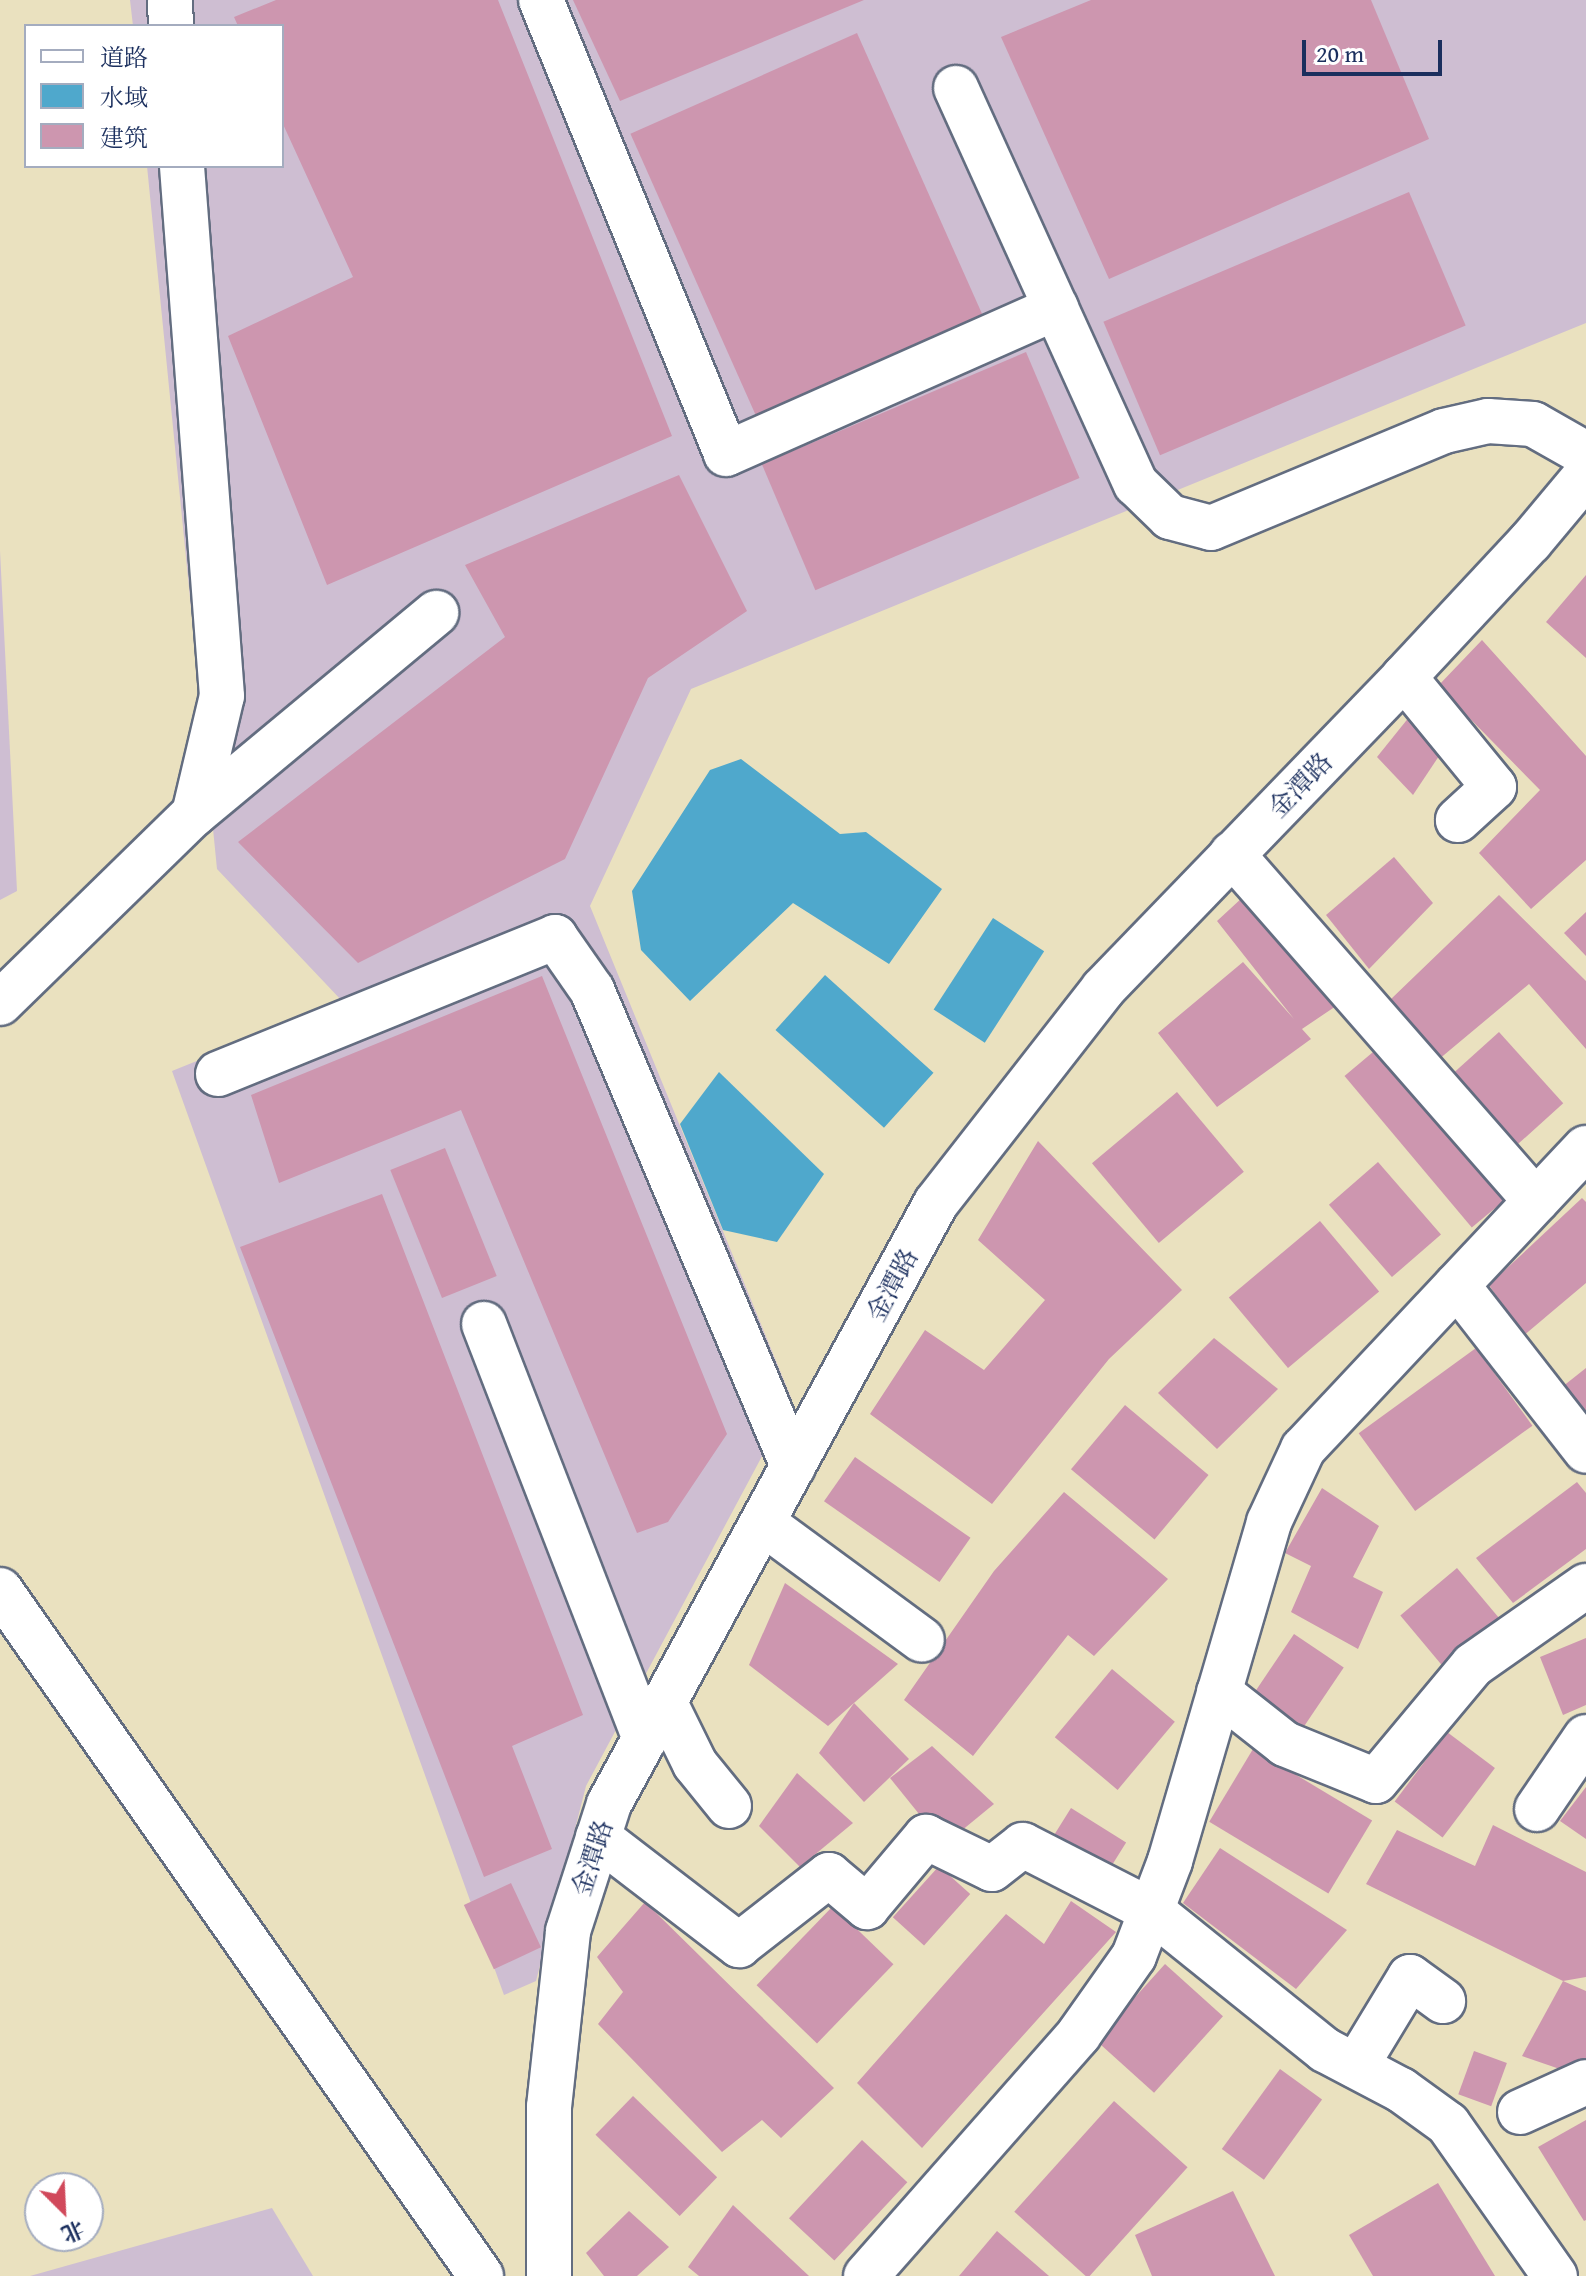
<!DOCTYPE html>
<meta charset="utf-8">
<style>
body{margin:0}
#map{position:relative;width:1586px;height:2276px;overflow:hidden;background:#eae1bf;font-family:"Gentium Book Plus","Noto Serif SC",serif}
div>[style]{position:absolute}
.industrial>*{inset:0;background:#cebed2}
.water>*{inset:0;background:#4fa8cc;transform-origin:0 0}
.building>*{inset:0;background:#cd96af;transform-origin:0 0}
.roads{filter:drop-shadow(2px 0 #636d80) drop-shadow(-2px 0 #636d80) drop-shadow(0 2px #636d80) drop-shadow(0 -2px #636d80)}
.minor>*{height:44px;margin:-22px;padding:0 22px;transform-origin:22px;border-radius:22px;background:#fff}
span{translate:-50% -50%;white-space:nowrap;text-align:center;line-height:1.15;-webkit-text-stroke:6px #fff;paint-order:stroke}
.street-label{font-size:26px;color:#1b2f5e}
.legend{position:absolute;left:24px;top:24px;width:260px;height:144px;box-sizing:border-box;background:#fff;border:2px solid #a4acbf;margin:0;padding:10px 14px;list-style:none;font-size:24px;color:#1b2f5e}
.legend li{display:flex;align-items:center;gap:16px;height:40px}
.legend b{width:40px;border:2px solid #a4acbf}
.north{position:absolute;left:24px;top:2172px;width:80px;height:80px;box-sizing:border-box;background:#fff;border:2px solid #a4acbf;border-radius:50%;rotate:156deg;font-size:22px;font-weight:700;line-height:32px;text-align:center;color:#1b2f5e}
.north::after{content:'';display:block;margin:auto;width:28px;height:36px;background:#d1495b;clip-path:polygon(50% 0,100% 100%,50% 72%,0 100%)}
.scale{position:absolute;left:1302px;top:40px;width:140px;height:36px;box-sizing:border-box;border:4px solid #1b2f5e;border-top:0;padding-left:10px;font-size:24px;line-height:28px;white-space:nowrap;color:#1b2f5e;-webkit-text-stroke:6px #fff;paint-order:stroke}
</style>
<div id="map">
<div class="industrial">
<div style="clip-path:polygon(130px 0,1586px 0,1586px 323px,691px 689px,590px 906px,792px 1400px,586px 1786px,536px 1981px,504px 1995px,172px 1071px,343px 1002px,217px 869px,147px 166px,282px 166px,282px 26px,133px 26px)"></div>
<div style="clip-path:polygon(0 551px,17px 891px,0 900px)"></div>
<div style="clip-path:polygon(272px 2208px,313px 2276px,30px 2276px)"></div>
</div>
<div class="water">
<div style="clip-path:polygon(741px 759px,840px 834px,866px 832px,942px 889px,889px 964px,793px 903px,690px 1001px,641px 950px,632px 891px,710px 770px)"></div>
<div style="left:993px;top:918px;width:61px;height:109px;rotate:33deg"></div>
<div style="left:825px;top:975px;width:146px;height:74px;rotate:42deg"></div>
<div style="clip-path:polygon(719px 1072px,824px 1174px,777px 1242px,723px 1230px,680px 1124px)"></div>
</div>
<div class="building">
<div style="clip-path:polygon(276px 0,498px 0,672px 436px,327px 585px,228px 336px,353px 277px,282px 122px,282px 26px,238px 26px,234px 17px)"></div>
<div style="clip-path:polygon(573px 0,864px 0,620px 101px)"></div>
<div style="clip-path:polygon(1091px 0,1371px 0,1429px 139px,1109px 279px,1001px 37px)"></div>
<div style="left:857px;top:33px;width:321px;height:248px;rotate:66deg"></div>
<div style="left:1409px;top:192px;width:145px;height:332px;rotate:67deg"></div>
<div style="left:1026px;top:352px;width:137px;height:287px;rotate:67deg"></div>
<div style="clip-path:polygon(679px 475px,747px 611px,648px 678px,565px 859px,358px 963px,238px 842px,505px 637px,465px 565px)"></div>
<div style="clip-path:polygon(1586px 575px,1586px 658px,1546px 622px)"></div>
<div style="clip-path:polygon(1482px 640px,1586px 756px,1586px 860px,1531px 909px,1479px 853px,1540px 790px,1438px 686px)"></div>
<div style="clip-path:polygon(1414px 711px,1447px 744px,1413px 795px,1377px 757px)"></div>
<div style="clip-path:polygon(1394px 857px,1433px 903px,1369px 969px,1326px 915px)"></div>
<div style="clip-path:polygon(1499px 895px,1586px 981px,1586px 1049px,1529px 984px,1438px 1060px,1390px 1000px)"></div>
<div style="clip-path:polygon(1243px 897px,1339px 1004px,1302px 1029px,1311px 1039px,1217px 1107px,1158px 1033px,1243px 962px,1294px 1019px,1217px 921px)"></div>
<div style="clip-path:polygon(1586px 912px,1586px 956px,1564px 933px)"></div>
<div style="clip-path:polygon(542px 976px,727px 1434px,668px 1522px,637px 1533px,461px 1110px,279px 1183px,251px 1095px)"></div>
<div style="left:1499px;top:1032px;width:96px;height:62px;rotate:48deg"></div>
<div style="left:1379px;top:1047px;width:198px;height:45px;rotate:50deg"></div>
<div style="left:1177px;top:1092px;width:104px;height:111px;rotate:50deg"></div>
<div style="clip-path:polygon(1038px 1141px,1182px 1290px,1109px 1359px,992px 1504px,870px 1414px,925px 1330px,984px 1370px,1045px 1300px,978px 1240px)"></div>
<div style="left:445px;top:1148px;width:138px;height:59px;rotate:68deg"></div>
<div style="left:1378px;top:1162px;width:96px;height:65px;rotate:49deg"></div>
<div style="clip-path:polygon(382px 1194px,583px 1715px,512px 1746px,552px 1849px,484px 1877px,240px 1247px)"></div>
<div style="clip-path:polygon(1582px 1198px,1586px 1202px,1586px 1283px,1523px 1336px,1489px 1285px)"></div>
<div style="left:1320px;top:1221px;width:92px;height:119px;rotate:50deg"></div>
<div style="clip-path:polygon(1214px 1338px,1278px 1389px,1217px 1449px,1158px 1393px)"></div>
<div style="left:1476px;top:1348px;width:96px;height:145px;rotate:54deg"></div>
<div style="clip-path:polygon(1586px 1368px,1586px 1416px,1562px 1387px)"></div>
<div style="left:1125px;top:1405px;width:109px;height:84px;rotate:40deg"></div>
<div style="left:855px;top:1457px;width:141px;height:54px;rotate:35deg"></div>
<div style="clip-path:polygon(1577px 1482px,1586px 1493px,1586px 1549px,1513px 1603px,1476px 1558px)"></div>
<div style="clip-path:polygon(1322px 1488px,1379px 1526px,1353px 1577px,1383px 1592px,1358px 1649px,1291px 1612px,1311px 1566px,1285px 1553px)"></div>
<div style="clip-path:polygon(1064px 1492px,1168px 1579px,1094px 1656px,1068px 1635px,973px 1756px,904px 1700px,994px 1571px)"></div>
<div style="left:1457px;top:1568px;width:69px;height:74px;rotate:50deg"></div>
<div style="clip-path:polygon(785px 1583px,898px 1664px,828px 1726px,749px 1665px)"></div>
<div style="left:1294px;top:1634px;width:60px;height:76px;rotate:34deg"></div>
<div style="clip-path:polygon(1586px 1638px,1586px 1705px,1563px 1715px,1540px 1657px)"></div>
<div style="left:1112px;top:1669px;width:82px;height:89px;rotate:40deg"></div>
<div style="clip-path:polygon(854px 1703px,909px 1759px,864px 1802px,819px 1753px)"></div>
<div style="left:1447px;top:1732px;width:60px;height:87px;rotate:37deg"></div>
<div style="clip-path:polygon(932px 1746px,994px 1804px,944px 1845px,890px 1778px)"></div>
<div style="left:1253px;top:1749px;width:139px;height:85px;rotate:31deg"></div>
<div style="clip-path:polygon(797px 1773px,853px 1823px,800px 1867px,759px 1826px)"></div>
<div style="clip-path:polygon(1586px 1787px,1586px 1839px,1560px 1821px)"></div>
<div style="left:1071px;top:1808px;width:65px;height:35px;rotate:32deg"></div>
<div style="clip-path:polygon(1493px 1825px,1586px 1872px,1586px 1977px,1563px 1981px,1366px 1884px,1397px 1830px,1475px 1866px)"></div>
<div style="clip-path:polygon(1220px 1848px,1347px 1930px,1296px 1989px,1183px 1903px)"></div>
<div style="left:939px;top:1866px;width:42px;height:69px;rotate:42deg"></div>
<div style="left:511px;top:1883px;width:71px;height:52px;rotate:65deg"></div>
<div style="clip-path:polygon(1071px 1901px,1116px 1932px,922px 2148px,857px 2083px,1006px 1914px,1044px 1944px)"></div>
<div style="clip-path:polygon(645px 1902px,834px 2088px,781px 2138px,762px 2120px,722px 2152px,598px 2024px,623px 1992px,597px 1957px)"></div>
<div style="left:833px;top:1906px;width:84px;height:110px;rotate:44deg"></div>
<div style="left:1165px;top:1964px;width:78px;height:103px;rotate:42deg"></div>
<div style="clip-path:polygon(1563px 1981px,1586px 1991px,1586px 2078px,1522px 2056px)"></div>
<div style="left:1474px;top:2051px;width:35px;height:46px;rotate:20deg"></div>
<div style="left:1280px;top:2069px;width:52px;height:99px;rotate:36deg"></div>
<div style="left:633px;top:2096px;width:117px;height:54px;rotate:44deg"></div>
<div style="left:1114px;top:2101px;width:99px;height:149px;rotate:42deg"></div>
<div style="clip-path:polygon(1586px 2120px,1586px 2220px,1584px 2221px,1538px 2147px)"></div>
<div style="left:862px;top:2140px;width:62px;height:107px;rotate:43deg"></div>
<div style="clip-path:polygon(1438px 2183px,1495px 2276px,1373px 2276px,1349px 2235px)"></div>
<div style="clip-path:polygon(1233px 2191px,1275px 2276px,1152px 2276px,1135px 2235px)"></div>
<div style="clip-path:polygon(733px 2205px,809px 2276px,699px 2276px,688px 2267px)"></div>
<div style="clip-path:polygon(629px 2211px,669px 2247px,637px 2276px,604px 2276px,586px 2253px)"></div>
<div style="clip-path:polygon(997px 2231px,1049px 2276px,959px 2276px)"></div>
</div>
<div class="roads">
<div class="minor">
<div style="left:170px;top:0;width:26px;rotate:88deg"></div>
<div style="left:541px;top:0;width:490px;rotate:67.8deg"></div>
<div style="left:726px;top:454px;width:361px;rotate:-23.9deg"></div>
<div style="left:956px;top:88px;width:435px;rotate:65.6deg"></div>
<div style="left:1136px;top:484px;width:47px;rotate:44.1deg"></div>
<div style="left:1170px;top:517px;width:42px;rotate:15deg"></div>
<div style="left:1211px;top:528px;width:252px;rotate:-22.6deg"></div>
<div style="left:1444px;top:431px;width:45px;rotate:-12.8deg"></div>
<div style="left:1488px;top:421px;width:45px;rotate:3.8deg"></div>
<div style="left:1533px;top:424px;width:61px;rotate:29.5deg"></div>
<div style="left:1404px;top:677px;width:142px;rotate:50.7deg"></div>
<div style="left:1494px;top:787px;width:49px;rotate:137.5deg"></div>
<div style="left:194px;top:814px;width:315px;rotate:-39.7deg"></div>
<div style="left:1232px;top:854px;width:461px;rotate:48.8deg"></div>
<div style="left:0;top:1003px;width:271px;rotate:-44.3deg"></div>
<div style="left:194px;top:814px;width:121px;rotate:-76.7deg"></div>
<div style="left:222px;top:696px;width:532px;rotate:-94.32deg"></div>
<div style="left:218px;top:1074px;width:364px;rotate:-22.1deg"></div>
<div style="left:555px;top:937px;width:65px;rotate:55.1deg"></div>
<div style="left:592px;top:990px;width:517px;rotate:67.11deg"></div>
<div style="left:1457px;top:1285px;width:210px;rotate:52.1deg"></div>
<div style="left:484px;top:1324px;width:445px;rotate:68.8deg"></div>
<div style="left:763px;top:1523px;width:197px;rotate:36.3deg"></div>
<div style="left:0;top:1590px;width:838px;rotate:54.96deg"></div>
<div style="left:1219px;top:1692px;width:84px;rotate:38.2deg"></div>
<div style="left:1285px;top:1744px;width:98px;rotate:22.1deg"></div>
<div style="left:1376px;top:1781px;width:151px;rotate:-50.1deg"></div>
<div style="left:1473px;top:1665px;width:138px;rotate:-35deg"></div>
<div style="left:665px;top:1703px;width:68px;rotate:63.8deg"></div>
<div style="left:695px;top:1764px;width:54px;rotate:51deg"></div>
<div style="left:1537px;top:1809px;width:87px;rotate:-55.8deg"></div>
<div style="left:598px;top:1837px;width:178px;rotate:37.5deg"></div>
<div style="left:739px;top:1945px;width:114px;rotate:-37.9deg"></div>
<div style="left:829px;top:1875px;width:50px;rotate:40.1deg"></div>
<div style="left:867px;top:1907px;width:92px;rotate:-49.9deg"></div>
<div style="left:926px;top:1837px;width:73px;rotate:25.9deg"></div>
<div style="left:992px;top:1869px;width:39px;rotate:-38deg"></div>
<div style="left:1023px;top:1845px;width:145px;rotate:27.1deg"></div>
<div style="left:1152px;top:1911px;width:222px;rotate:38.8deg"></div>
<div style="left:1325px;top:2050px;width:86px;rotate:27.8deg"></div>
<div style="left:1401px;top:2090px;width:58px;rotate:35.9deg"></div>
<div style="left:1448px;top:2124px;width:186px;rotate:54.9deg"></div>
<div style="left:1356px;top:2066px;width:104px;rotate:-58.8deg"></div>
<div style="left:1410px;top:1977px;width:41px;rotate:36deg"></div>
<div style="left:1520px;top:2112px;width:72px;rotate:-24.4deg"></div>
<div style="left:549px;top:2276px;width:169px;rotate:-90deg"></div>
<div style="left:549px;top:2107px;width:177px;rotate:-83.8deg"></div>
<div style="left:568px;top:1931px;width:133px;rotate:-72.1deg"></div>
<div style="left:609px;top:1804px;width:684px;rotate:-61.45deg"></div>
<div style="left:936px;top:1203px;width:271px;rotate:-52deg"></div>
<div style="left:1103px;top:989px;width:434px;rotate:-46deg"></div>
<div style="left:1404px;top:677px;width:185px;rotate:-47deg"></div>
<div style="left:1530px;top:542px;width:87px;rotate:-50.1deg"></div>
<div style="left:866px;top:2276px;width:322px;rotate:-48.6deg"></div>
<div style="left:1079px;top:2034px;width:95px;rotate:-54.8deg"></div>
<div style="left:1134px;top:1956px;width:102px;rotate:-69.2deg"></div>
<div style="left:1170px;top:1861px;width:353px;rotate:-73.7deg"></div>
<div style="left:1269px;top:1522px;width:81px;rotate:-65deg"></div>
<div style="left:1303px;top:1449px;width:413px;rotate:-46.8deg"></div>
</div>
</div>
<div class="street-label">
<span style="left:1300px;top:785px;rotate:-46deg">金潭路</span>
<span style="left:892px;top:1285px;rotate:-62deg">金潭路</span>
<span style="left:592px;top:1858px;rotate:-72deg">金潭路</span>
</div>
<ul class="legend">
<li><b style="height:10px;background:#fff"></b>道路</li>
<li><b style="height:22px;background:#4fa8cc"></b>水域</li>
<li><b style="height:22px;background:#cd96af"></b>建筑</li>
</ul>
<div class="north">北</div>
<div class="scale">20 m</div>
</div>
